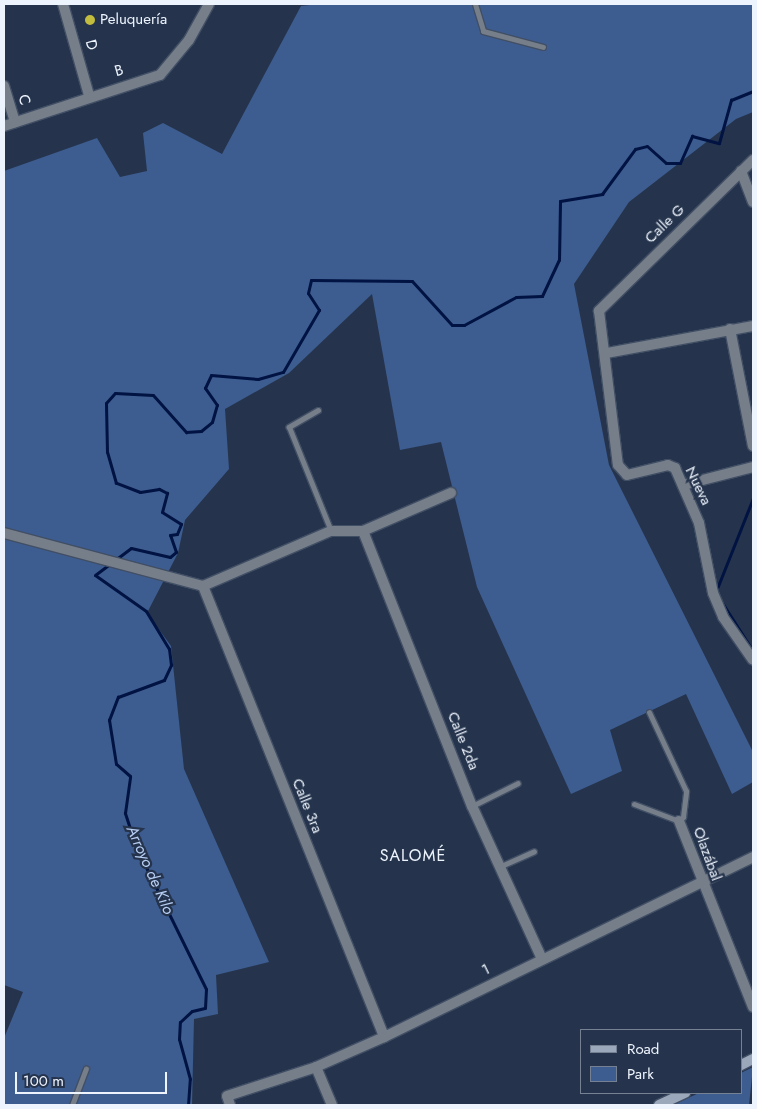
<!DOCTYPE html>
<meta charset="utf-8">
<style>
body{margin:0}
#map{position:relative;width:757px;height:1109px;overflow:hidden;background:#25344c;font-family:Jost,sans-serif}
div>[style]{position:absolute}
.green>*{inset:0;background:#3d5c90}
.stream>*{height:3px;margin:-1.5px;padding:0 1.5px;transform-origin:1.5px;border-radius:1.5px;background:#001342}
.roads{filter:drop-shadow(1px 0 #414f65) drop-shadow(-1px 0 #414f65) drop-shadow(0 1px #414f65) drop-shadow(0 -1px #414f65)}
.lane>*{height:5px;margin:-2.5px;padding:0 2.5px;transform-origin:2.5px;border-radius:2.5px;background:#767e8a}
.street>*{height:10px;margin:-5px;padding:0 5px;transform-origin:5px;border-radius:5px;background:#767e8a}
.secondary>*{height:10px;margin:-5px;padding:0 5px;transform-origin:5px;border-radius:5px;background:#9ba7bb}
.dots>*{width:14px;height:14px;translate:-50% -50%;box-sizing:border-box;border:2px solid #25344c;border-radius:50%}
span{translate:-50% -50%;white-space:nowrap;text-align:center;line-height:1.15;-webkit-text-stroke:4.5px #25344c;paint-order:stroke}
.poi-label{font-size:15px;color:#eef4fe}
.left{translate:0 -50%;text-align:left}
.street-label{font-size:15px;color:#eef4fe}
.neighbourhood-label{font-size:16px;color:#eef4fe;letter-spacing:1px}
.water-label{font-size:16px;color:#b7cef4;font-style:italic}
.frame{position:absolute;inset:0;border:5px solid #eef4fe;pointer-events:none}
.legend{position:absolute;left:580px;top:1029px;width:162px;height:65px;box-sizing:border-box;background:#25344c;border:1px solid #758193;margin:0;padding:6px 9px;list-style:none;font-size:15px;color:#eef4fe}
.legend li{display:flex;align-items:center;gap:10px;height:25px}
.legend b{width:25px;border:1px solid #758193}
.scale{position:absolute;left:15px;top:1072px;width:152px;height:22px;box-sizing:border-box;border:2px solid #eef4fe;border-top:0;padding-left:6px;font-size:15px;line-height:18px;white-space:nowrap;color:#eef4fe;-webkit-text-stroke:4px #25344c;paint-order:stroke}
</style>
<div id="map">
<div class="green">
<div style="clip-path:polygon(319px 4px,753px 4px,753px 112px,736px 119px,629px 202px,574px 284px,609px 465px,753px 752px,753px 782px,732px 794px,686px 694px,610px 730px,622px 771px,571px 794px,477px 587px,441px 442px,400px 450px,372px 294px,289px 373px,225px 409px,229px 469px,185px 520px,178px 553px,147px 613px,171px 646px,184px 769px,269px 962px,216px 975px,218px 1014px,194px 1019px,192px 1105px,4px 1105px,4px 1038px,23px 992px,4px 985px,4px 171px,97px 138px,120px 177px,147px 171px,143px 133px,163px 123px,222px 154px,301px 6px)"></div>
<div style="clip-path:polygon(753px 1067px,749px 1105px,673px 1105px,699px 1093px,741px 1093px,741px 1073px)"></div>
</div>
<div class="stream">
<div style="left:716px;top:591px;width:100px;rotate:-68.3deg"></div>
<div style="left:721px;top:601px;width:59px;rotate:57.4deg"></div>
<div style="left:188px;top:1105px;width:26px;rotate:-86deg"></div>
<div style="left:190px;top:1079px;width:41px;rotate:-105.4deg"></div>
<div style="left:179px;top:1039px;width:17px;rotate:-87deg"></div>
<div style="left:180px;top:1022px;width:16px;rotate:-43deg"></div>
<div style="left:192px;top:1011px;width:13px;rotate:-13deg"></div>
<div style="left:205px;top:1008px;width:19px;rotate:-87deg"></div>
<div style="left:206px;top:989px;width:158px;rotate:-116.2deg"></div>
<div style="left:136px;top:847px;width:36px;rotate:-108deg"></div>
<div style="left:125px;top:813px;width:37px;rotate:-82deg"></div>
<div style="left:130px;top:776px;width:18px;rotate:-139deg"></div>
<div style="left:116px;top:764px;width:45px;rotate:-99deg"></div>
<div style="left:109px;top:720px;width:25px;rotate:-69deg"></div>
<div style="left:118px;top:697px;width:49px;rotate:-20.3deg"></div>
<div style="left:164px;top:680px;width:17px;rotate:-65deg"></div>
<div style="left:171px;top:665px;width:16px;rotate:-97deg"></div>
<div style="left:169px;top:649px;width:44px;rotate:-121.2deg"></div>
<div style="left:146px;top:611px;width:62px;rotate:-144.8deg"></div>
<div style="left:95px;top:575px;width:45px;rotate:-36.9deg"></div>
<div style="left:131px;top:548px;width:40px;rotate:13deg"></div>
<div style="left:170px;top:557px;width:8px;rotate:-40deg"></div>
<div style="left:176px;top:552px;width:18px;rotate:-109deg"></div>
<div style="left:170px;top:535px;width:7px;rotate:-8deg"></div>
<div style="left:177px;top:534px;width:11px;rotate:-68deg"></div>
<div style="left:181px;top:524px;width:22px;rotate:-148deg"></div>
<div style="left:162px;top:512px;width:20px;rotate:-75deg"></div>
<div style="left:167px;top:493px;width:9px;rotate:-153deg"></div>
<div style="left:159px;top:489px;width:19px;rotate:171deg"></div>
<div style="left:140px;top:492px;width:26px;rotate:-159deg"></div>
<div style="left:116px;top:483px;width:32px;rotate:-106deg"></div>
<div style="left:107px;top:452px;width:49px;rotate:-91.2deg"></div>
<div style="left:106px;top:403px;width:13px;rotate:-48deg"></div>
<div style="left:115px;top:393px;width:38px;rotate:3deg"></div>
<div style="left:153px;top:395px;width:50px;rotate:48.3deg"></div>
<div style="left:186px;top:432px;width:15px;rotate:-4deg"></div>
<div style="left:201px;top:431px;width:14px;rotate:-39deg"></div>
<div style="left:212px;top:422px;width:18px;rotate:-74deg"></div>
<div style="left:217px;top:405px;width:21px;rotate:-125deg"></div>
<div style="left:205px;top:388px;width:14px;rotate:-65deg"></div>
<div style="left:211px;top:375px;width:47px;rotate:4.9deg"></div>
<div style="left:258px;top:379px;width:26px;rotate:-16deg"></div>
<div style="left:283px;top:372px;width:72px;rotate:-59.9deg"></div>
<div style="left:319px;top:310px;width:20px;rotate:-123deg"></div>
<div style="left:308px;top:293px;width:13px;rotate:-77deg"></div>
<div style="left:311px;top:280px;width:101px;rotate:0.6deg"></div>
<div style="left:412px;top:281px;width:59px;rotate:47.7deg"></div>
<div style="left:452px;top:325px;width:12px"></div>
<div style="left:464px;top:325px;width:59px;rotate:-28.3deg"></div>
<div style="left:516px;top:297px;width:26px;rotate:-2deg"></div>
<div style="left:542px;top:296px;width:40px;rotate:-65deg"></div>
<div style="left:559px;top:260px;width:59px;rotate:-89deg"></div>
<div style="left:560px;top:201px;width:43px;rotate:-9.5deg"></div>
<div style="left:602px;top:194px;width:56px;rotate:-53.7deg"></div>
<div style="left:635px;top:149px;width:12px;rotate:-14deg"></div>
<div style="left:647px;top:146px;width:25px;rotate:42deg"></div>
<div style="left:666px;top:163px;width:14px"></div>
<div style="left:680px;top:163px;width:30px;rotate:-66deg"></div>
<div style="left:692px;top:136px;width:28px;rotate:15deg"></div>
<div style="left:719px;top:143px;width:45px;rotate:-74.4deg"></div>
<div style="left:731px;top:100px;width:24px;rotate:-22deg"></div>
</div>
<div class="roads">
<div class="lane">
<div style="left:475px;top:4px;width:28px;rotate:73deg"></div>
<div style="left:483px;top:31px;width:62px;rotate:14.9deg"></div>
<div style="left:318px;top:410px;width:34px;rotate:150deg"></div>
<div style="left:289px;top:427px;width:112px;rotate:68deg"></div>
<div style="left:634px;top:804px;width:48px;rotate:20.7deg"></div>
<div style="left:679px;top:821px;width:6px;rotate:-45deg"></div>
<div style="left:683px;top:817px;width:26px;rotate:-83deg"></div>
<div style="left:686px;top:791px;width:87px;rotate:-115.1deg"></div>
<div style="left:472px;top:806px;width:51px;rotate:-26.6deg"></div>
<div style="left:501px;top:866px;width:36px;rotate:-24deg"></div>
<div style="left:72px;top:1105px;width:39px;rotate:-69deg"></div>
</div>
<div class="street">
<div style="left:63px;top:4px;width:95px;rotate:74.1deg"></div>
<div style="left:4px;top:86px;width:38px;rotate:73deg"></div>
<div style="left:4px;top:126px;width:164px;rotate:-18.1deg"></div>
<div style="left:160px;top:75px;width:45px;rotate:-50.4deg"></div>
<div style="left:189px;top:40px;width:41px;rotate:-60.9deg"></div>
<div style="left:753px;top:160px;width:216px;rotate:135.6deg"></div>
<div style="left:599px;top:311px;width:155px;rotate:83deg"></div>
<div style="left:618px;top:465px;width:13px;rotate:48deg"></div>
<div style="left:627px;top:475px;width:42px;rotate:-13.7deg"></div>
<div style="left:668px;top:465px;width:8px;rotate:23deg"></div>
<div style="left:675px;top:468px;width:60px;rotate:66.4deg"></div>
<div style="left:699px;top:523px;width:71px;rotate:78.7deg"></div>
<div style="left:713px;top:593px;width:26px;rotate:67deg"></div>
<div style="left:723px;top:617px;width:52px;rotate:55.1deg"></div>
<div style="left:741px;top:171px;width:33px;rotate:69deg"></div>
<div style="left:730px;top:329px;width:119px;rotate:78.9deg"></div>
<div style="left:607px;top:353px;width:148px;rotate:-10.5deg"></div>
<div style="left:683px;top:485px;width:72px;rotate:-14.4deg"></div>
<div style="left:363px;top:531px;width:296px;rotate:68.4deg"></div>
<div style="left:472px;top:806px;width:168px;rotate:65.4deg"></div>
<div style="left:4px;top:533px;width:206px;rotate:14.9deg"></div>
<div style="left:203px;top:586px;width:139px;rotate:-23.3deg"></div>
<div style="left:331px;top:531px;width:32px"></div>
<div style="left:363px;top:531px;width:96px;rotate:-23.4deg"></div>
<div style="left:203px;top:586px;width:486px;rotate:68.1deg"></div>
<div style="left:679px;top:821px;width:200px;rotate:68.3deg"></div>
<div style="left:316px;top:1067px;width:41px;rotate:67.2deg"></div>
<div style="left:230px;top:1105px;width:9px;rotate:-108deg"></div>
<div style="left:227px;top:1096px;width:94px;rotate:-18deg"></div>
<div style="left:316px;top:1067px;width:74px;rotate:-23.8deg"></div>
<div style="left:384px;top:1037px;width:411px;rotate:-26deg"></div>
</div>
<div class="secondary">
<div style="left:741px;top:1065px;width:13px;rotate:-27deg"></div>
<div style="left:659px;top:1105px;width:29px;rotate:-25deg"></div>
</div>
</div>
<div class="dots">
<div style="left:90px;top:20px;background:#c2bd3f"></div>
</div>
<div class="poi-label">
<span class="left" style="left:100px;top:20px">Peluquería</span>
</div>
<div class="street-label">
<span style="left:91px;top:45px;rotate:74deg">D</span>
<span style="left:119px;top:71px;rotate:-16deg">B</span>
<span style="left:24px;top:100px;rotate:73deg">C</span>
<span style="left:665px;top:224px;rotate:-44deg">Calle G</span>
<span style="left:698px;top:486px;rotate:64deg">Nueva</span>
<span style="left:463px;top:741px;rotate:68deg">Calle 2da</span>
<span style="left:307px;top:806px;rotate:68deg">Calle 3ra</span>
<span style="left:707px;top:854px;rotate:70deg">Olazábal</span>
<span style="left:486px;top:970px;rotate:-26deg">1</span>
</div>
<div class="neighbourhood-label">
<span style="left:413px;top:856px">SALOMÉ</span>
</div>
<div class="water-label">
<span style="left:150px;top:870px;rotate:66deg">Arroyo de Kilo</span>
</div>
<div class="frame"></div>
<ul class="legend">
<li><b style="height:6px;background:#9ba7bb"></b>Road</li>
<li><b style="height:14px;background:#3d5c90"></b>Park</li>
</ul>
<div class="scale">100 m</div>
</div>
